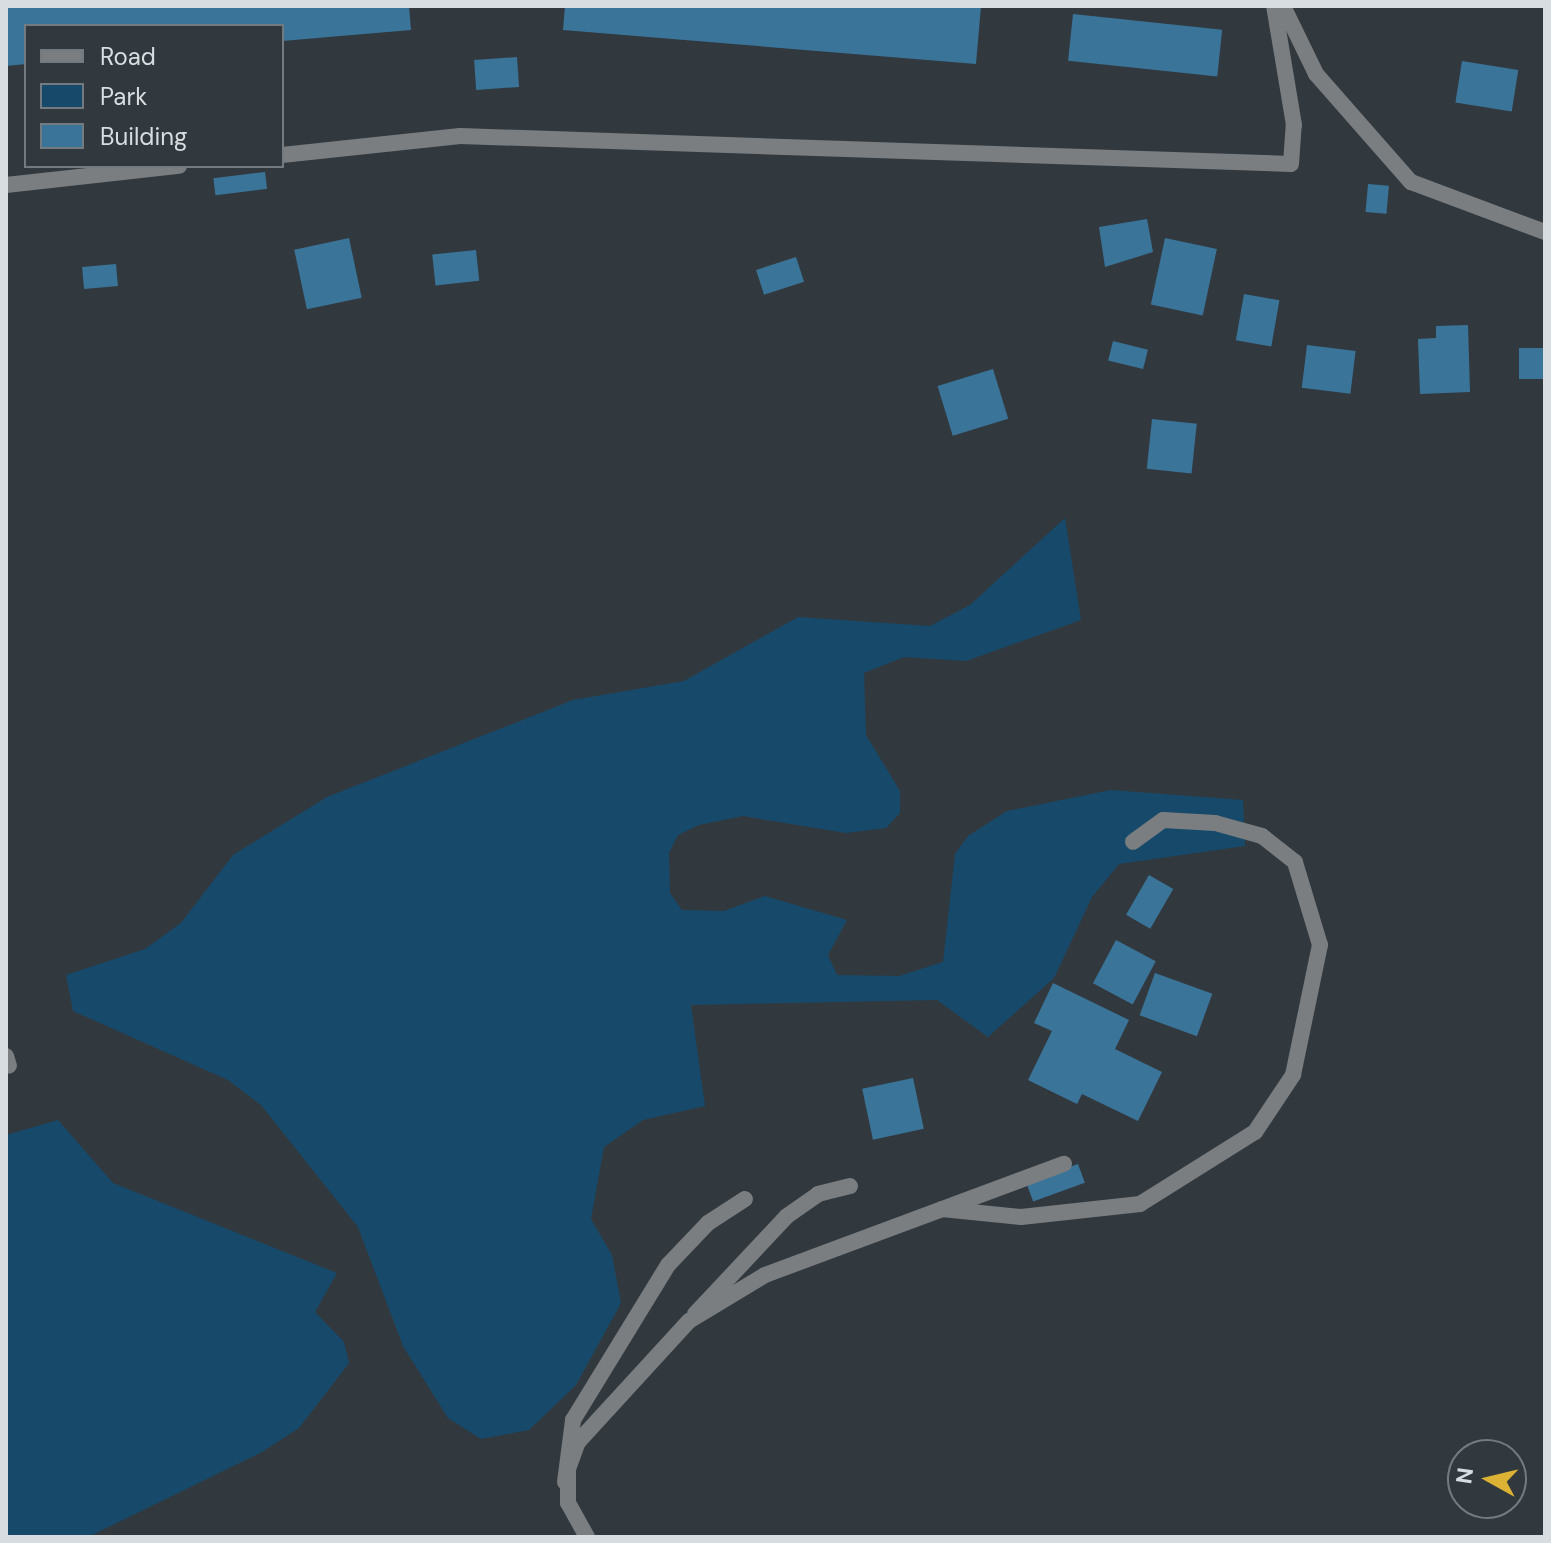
<!DOCTYPE html>
<style>
body{margin:0}
#map{position:relative;width:1551px;height:1543px;overflow:hidden;background:#31393f;font-family:"DM Sans",sans-serif}
div>[style]{position:absolute}
.green>*{inset:0;background:#174a6a}
.building>*{inset:0;background:#3b7499;transform-origin:0 0}
.service>*{height:16px;margin:-8px;padding:0 8px;transform-origin:8px;border-radius:8px;background:#7a7e81}
.minor>*{height:16px;margin:-8px;padding:0 8px;transform-origin:8px;border-radius:8px;background:#7a7e81}
span{translate:-50% -50%;white-space:nowrap;text-align:center;line-height:1.15;-webkit-text-stroke:6px #31393f;paint-order:stroke}
.frame{position:absolute;inset:0;border:8px solid #d8dde1;pointer-events:none}
.legend{position:absolute;left:24px;top:24px;width:260px;height:144px;box-sizing:border-box;background:#31393f;border:2px solid #747b80;margin:0;padding:10px 14px;list-style:none;font-size:24px;color:#d8dde1}
.legend li{display:flex;align-items:center;gap:16px;height:40px}
.legend b{width:40px;border:2px solid #747b80}
.north{position:absolute;left:1447px;top:1439px;width:80px;height:80px;box-sizing:border-box;background:#31393f;border:2px solid #747b80;border-radius:50%;rotate:278deg;font-size:22px;font-weight:700;line-height:32px;text-align:center;color:#d8dde1}
.north::after{content:'';display:block;margin:auto;width:28px;height:36px;background:#dbb233;clip-path:polygon(50% 0,100% 100%,50% 72%,0 100%)}
</style>
<div id="map">
<div class="green">
<div style="clip-path:polygon(1065px 518px,1081px 620px,966px 661px,904px 657px,864px 673px,866px 735px,900px 791px,900px 813px,886px 828px,846px 833px,743px 816px,699px 825px,678px 835px,669px 853px,670px 893px,682px 910px,724px 911px,765px 896px,847px 920px,828px 955px,837px 975px,899px 976px,943px 962px,955px 854px,968px 836px,1007px 811px,1111px 790px,1243px 800px,1245px 846px,1119px 864px,1092px 897px,1054px 978px,988px 1037px,937px 1000px,691px 1005px,705px 1106px,643px 1120px,604px 1147px,591px 1219px,612px 1255px,621px 1303px,576px 1385px,529px 1430px,481px 1439px,448px 1418px,403px 1346px,358px 1227px,261px 1105px,228px 1080px,73px 1011px,66px 975px,145px 949px,181px 923px,233px 855px,327px 797px,573px 700px,684px 681px,798px 617px,930px 626px,970px 605px)"></div>
<div style="clip-path:polygon(58px 1120px,113px 1183px,337px 1273px,315px 1312px,344px 1342px,349px 1363px,299px 1428px,262px 1452px,88px 1537px,6px 1537px,6px 1135px)"></div>
</div>
<div class="building">
<div style="clip-path:polygon(409px 6px,411px 30px,282px 41px,282px 26px,26px 26px,26px 64px,6px 66px,6px 8px)"></div>
<div style="clip-path:polygon(565px 6px,981px 6px,976px 64px,563px 30px)"></div>
<div style="left:1073px;top:14px;width:150px;height:47px;rotate:6deg"></div>
<div style="left:517px;top:57px;width:30px;height:43px;rotate:86deg"></div>
<div style="left:1462px;top:61px;width:57px;height:42px;rotate:9deg"></div>
<div style="left:265px;top:172px;width:17px;height:52px;rotate:83deg"></div>
<div style="left:1368px;top:184px;width:21px;height:28px;rotate:5deg"></div>
<div style="clip-path:polygon(1147px 219px,1153px 252px,1105px 267px,1099px 227px)"></div>
<div style="left:349px;top:238px;width:61px;height:56px;rotate:78deg"></div>
<div style="left:1165px;top:238px;width:53px;height:68px;rotate:12deg"></div>
<div style="left:476px;top:250px;width:31px;height:44px;rotate:84deg"></div>
<div style="left:796px;top:257px;width:26px;height:42px;rotate:72deg"></div>
<div style="left:116px;top:264px;width:22px;height:34px;rotate:85deg"></div>
<div style="left:1244px;top:294px;width:36px;height:47px;rotate:10deg"></div>
<div style="clip-path:polygon(1468px 325px,1470px 392px,1420px 394px,1418px 339px,1436px 338px,1436px 326px)"></div>
<div style="left:1113px;top:341px;width:36px;height:20px;rotate:14deg"></div>
<div style="left:1307px;top:345px;width:49px;height:43px;rotate:7deg"></div>
<div style="left:1545px;top:348px;width:31px;height:26px;rotate:90deg"></div>
<div style="left:993px;top:369px;width:52px;height:58px;rotate:73deg"></div>
<div style="left:1152px;top:419px;width:45px;height:50px;rotate:6deg"></div>
<div style="left:1149px;top:875px;width:28px;height:46px;rotate:30deg"></div>
<div style="left:1116px;top:940px;width:45px;height:49px;rotate:28deg"></div>
<div style="left:1155px;top:973px;width:61px;height:45px;rotate:20deg"></div>
<div style="clip-path:polygon(1053px 983px,1129px 1020px,1115px 1049px,1162px 1072px,1138px 1121px,1082px 1094px,1077px 1104px,1028px 1080px,1052px 1031px,1034px 1023px)"></div>
<div style="left:913px;top:1078px;width:52px;height:52px;rotate:78deg"></div>
<div style="left:1078px;top:1164px;width:20px;height:55px;rotate:70deg"></div>
</div>
<div class="service">
<div style="left:6px;top:1056px;width:10px;rotate:73deg"></div>
<div style="left:695px;top:1314px;width:134px;rotate:-46.8deg"></div>
<div style="left:787px;top:1216px;width:38px;rotate:-35deg"></div>
<div style="left:818px;top:1194px;width:33px;rotate:-14deg"></div>
<div style="left:565px;top:1482px;width:63px;rotate:-82.6deg"></div>
<div style="left:573px;top:1420px;width:182px;rotate:-58.5deg"></div>
<div style="left:668px;top:1265px;width:58px;rotate:-46.4deg"></div>
<div style="left:708px;top:1223px;width:44px;rotate:-33deg"></div>
</div>
<div class="minor">
<div style="left:1283px;top:6px;width:76px;rotate:64.1deg"></div>
<div style="left:1316px;top:74px;width:144px;rotate:48.7deg"></div>
<div style="left:1411px;top:182px;width:143px;rotate:20.5deg"></div>
<div style="left:282px;top:155px;width:179px;rotate:-6.1deg"></div>
<div style="left:460px;top:136px;width:831px;rotate:1.93deg"></div>
<div style="left:1291px;top:164px;width:39px;rotate:-86deg"></div>
<div style="left:1294px;top:125px;width:121px;rotate:-99.5deg"></div>
<div style="left:6px;top:185px;width:174px;rotate:-6.3deg"></div>
<div style="left:942px;top:1209px;width:79px;rotate:5.8deg"></div>
<div style="left:1021px;top:1217px;width:120px;rotate:-6.2deg"></div>
<div style="left:1140px;top:1204px;width:136px;rotate:-32.1deg"></div>
<div style="left:1255px;top:1132px;width:69px;rotate:-56.3deg"></div>
<div style="left:1293px;top:1075px;width:133px;rotate:-78.3deg"></div>
<div style="left:1320px;top:945px;width:87px;rotate:-106.8deg"></div>
<div style="left:1295px;top:862px;width:42px;rotate:-141.8deg"></div>
<div style="left:1262px;top:836px;width:49px;rotate:-164.5deg"></div>
<div style="left:1215px;top:823px;width:52px;rotate:-176.7deg"></div>
<div style="left:1163px;top:820px;width:37px;rotate:144deg"></div>
<div style="left:587px;top:1537px;width:39px;rotate:-119deg"></div>
<div style="left:568px;top:1503px;width:34px;rotate:-90deg"></div>
<div style="left:568px;top:1469px;width:29px;rotate:-70deg"></div>
<div style="left:578px;top:1442px;width:164px;rotate:-47.5deg"></div>
<div style="left:689px;top:1321px;width:89px;rotate:-31.2deg"></div>
<div style="left:765px;top:1275px;width:319px;rotate:-20.4deg"></div>
</div>
<div class="frame"></div>
<ul class="legend">
<li><b style="height:10px;background:#7a7e81"></b>Road</li>
<li><b style="height:22px;background:#174a6a"></b>Park</li>
<li><b style="height:22px;background:#3b7499"></b>Building</li>
</ul>
<div class="north">N</div>
</div>
